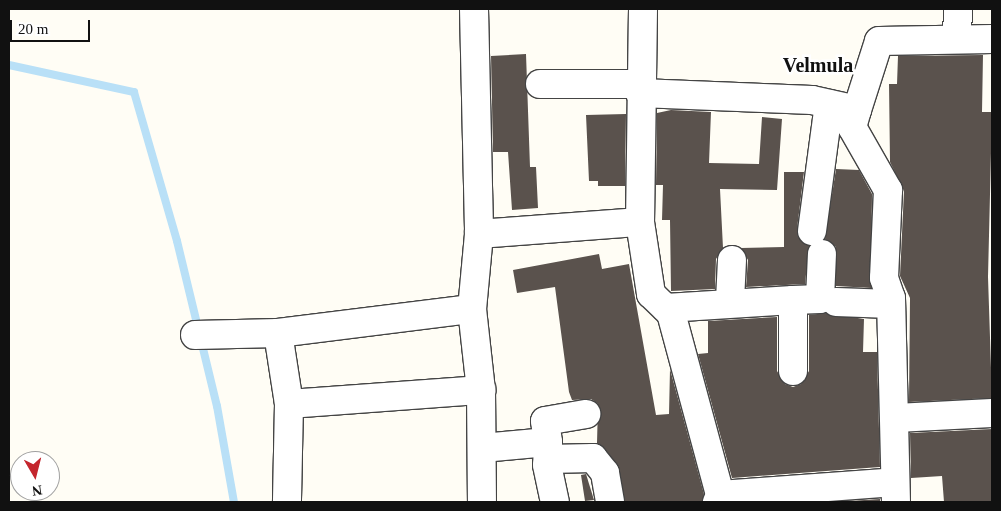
<!DOCTYPE html>
<style>
body{margin:0}
#map{position:relative;width:1001px;height:511px;overflow:hidden;background:#fffdf5;font-family:"Times New Roman",serif}
div>[style]{position:absolute}
.stream>*{height:8px;margin:-4px;padding:0 4px;transform-origin:4px;border-radius:4px;background:#b9e0f7}
.building>*{inset:0;background:#5a524d}
.roads{filter:drop-shadow(1px 0 #444) drop-shadow(-1px 0 #444) drop-shadow(0 1px #444) drop-shadow(0 -1px #444)}
.minor>*{height:28px;margin:-14px;padding:0 14px;transform-origin:14px;border-radius:14px;background:#fff}
span{translate:-50% -50%;white-space:nowrap;text-align:center;line-height:1.15;-webkit-text-stroke:5px #fff;paint-order:stroke}
.quarter-label{font-size:20px;color:#111;font-weight:700}
.frame{position:absolute;inset:0;border:10px solid #111;pointer-events:none}
.north{position:absolute;left:10px;top:451px;width:50px;height:50px;box-sizing:border-box;background:#fff;border:1px solid #a0a0a0;border-radius:50%;rotate:172deg;font-size:14px;font-weight:700;line-height:20px;text-align:center;color:#111}
.north::after{content:'';display:block;margin:auto;width:18px;height:22px;background:#c4262e;clip-path:polygon(50% 0,100% 100%,50% 72%,0 100%)}
.scale{position:absolute;left:10px;top:20px;width:80px;height:22px;box-sizing:border-box;border:2px solid #111;border-top:0;padding-left:6px;font-size:15px;line-height:18px;white-space:nowrap;color:#111;-webkit-text-stroke:4px #fff;paint-order:stroke}
</style>
<div id="map">
<div class="stream">
<div style="left:9px;top:65px;width:128px;rotate:12.2deg"></div>
<div style="left:134px;top:92px;width:155px;rotate:73.9deg"></div>
<div style="left:177px;top:241px;width:170px;rotate:76.4deg"></div>
<div style="left:217px;top:406px;width:97px;rotate:80deg"></div>
</div>
<div class="building">
<div style="clip-path:polygon(526px 54px,530px 167px,536px 167px,538px 208px,512px 210px,508px 152px,493px 152px,491px 56px)"></div>
<div style="clip-path:polygon(983px 55px,982px 112px,992px 112px,988px 277px,992px 398px,909px 402px,910px 298px,900px 276px,904px 191px,890px 162px,889px 84px,897px 84px,898px 56px)"></div>
<div style="clip-path:polygon(671px 110px,711px 112px,709px 163px,759px 164px,762px 117px,782px 119px,777px 190px,720px 189px,723px 248px,716px 259px,715px 289px,671px 291px,670px 220px,662px 220px,663px 185px,656px 185px,657px 113px)"></div>
<div style="clip-path:polygon(626px 114px,625px 186px,598px 186px,598px 181px,589px 181px,586px 115px)"></div>
<div style="clip-path:polygon(836px 169px,859px 170px,872px 194px,871px 288px,836px 286px,836px 247px,825px 239px)"></div>
<div style="clip-path:polygon(784px 172px,804px 172px,797px 229px,798px 237px,809px 246px,805px 284px,746px 287px,748px 260px,741px 248px,784px 247px)"></div>
<div style="clip-path:polygon(599px 254px,602px 269px,629px 264px,656px 415px,669px 414px,670px 369px,704px 494px,702px 502px,625px 502px,617px 464px,597px 443px,598px 404px,591px 399px,572px 400px,569px 392px,555px 287px,517px 293px,513px 270px)"></div>
<div style="clip-path:polygon(826px 313px,864px 319px,863px 352px,877px 352px,880px 467px,732px 478px,698px 354px,708px 353px,708px 321px,777px 317px,777px 371px,785px 384px,793px 387px,801px 384px,809px 371px,809px 315px)"></div>
<div style="clip-path:polygon(992px 429px,992px 502px,944px 502px,942px 476px,911px 478px,910px 433px)"></div>
<div style="clip-path:polygon(586px 474px,594px 500px,585px 501px,581px 475px)"></div>
<div style="clip-path:polygon(880px 499px,880px 502px,833px 502px)"></div>
</div>
<div class="roads">
<div class="minor">
<div style="left:474px;top:9px;width:225px;rotate:88.7deg"></div>
<div style="left:479px;top:234px;width:75px;rotate:95.3deg"></div>
<div style="left:472px;top:309px;width:81px;rotate:83.7deg"></div>
<div style="left:481px;top:390px;width:112px;rotate:89.5deg"></div>
<div style="left:643px;top:9px;width:213px;rotate:90.8deg"></div>
<div style="left:640px;top:222px;width:73px;rotate:81.3deg"></div>
<div style="left:651px;top:294px;width:28px;rotate:44deg"></div>
<div style="left:671px;top:313px;width:188px;rotate:74.9deg"></div>
<div style="left:720px;top:495px;width:8px;rotate:113deg"></div>
<div style="left:957px;top:37px;width:28px;rotate:-88deg"></div>
<div style="left:540px;top:84px;width:100px"></div>
<div style="left:640px;top:93px;width:172px;rotate:2.3deg"></div>
<div style="left:812px;top:100px;width:46px;rotate:12.5deg"></div>
<div style="left:857px;top:110px;width:72px;rotate:-72.3deg"></div>
<div style="left:879px;top:41px;width:113px;rotate:-1deg"></div>
<div style="left:857px;top:110px;width:18px;rotate:106deg"></div>
<div style="left:852px;top:127px;width:73px;rotate:60.3deg"></div>
<div style="left:888px;top:190px;width:88px;rotate:92.6deg"></div>
<div style="left:884px;top:278px;width:21px;rotate:71deg"></div>
<div style="left:891px;top:298px;width:204px;rotate:88.6deg"></div>
<div style="left:812px;top:231px;width:128px;rotate:-82.4deg"></div>
<div style="left:479px;top:234px;width:161px;rotate:-4.3deg"></div>
<div style="left:793px;top:300px;width:27px;rotate:-2deg"></div>
<div style="left:820px;top:299px;width:45px;rotate:-87.5deg"></div>
<div style="left:730px;top:301px;width:41px;rotate:-87.2deg"></div>
<div style="left:836px;top:302px;width:55px;rotate:2.1deg"></div>
<div style="left:666px;top:308px;width:127px;rotate:-3.6deg"></div>
<div style="left:793px;top:300px;width:71px;rotate:90deg"></div>
<div style="left:278px;top:333px;width:195px;rotate:-7.1deg"></div>
<div style="left:195px;top:335px;width:83px;rotate:-1.4deg"></div>
<div style="left:278px;top:333px;width:72px;rotate:81.2deg"></div>
<div style="left:289px;top:404px;width:98px;rotate:91.2deg"></div>
<div style="left:289px;top:404px;width:193px;rotate:-4.2deg"></div>
<div style="left:896px;top:418px;width:96px;rotate:-3deg"></div>
<div style="left:548px;top:442px;width:21px;rotate:-98deg"></div>
<div style="left:545px;top:421px;width:42px;rotate:-9.7deg"></div>
<div style="left:482px;top:448px;width:66px;rotate:-5.2deg"></div>
<div style="left:548px;top:442px;width:23px;rotate:92deg"></div>
<div style="left:547px;top:465px;width:38px;rotate:78deg"></div>
<div style="left:548px;top:459px;width:45px;rotate:-1.3deg"></div>
<div style="left:593px;top:458px;width:19px;rotate:51deg"></div>
<div style="left:605px;top:473px;width:29px;rotate:80deg"></div>
<div style="left:720px;top:495px;width:175px;rotate:-4.2deg"></div>
</div>
</div>
<div class="quarter-label">
<span style="left:818px;top:65px">Velmula</span>
</div>
<div class="frame"></div>
<div class="north">N</div>
<div class="scale">20 m</div>
</div>
